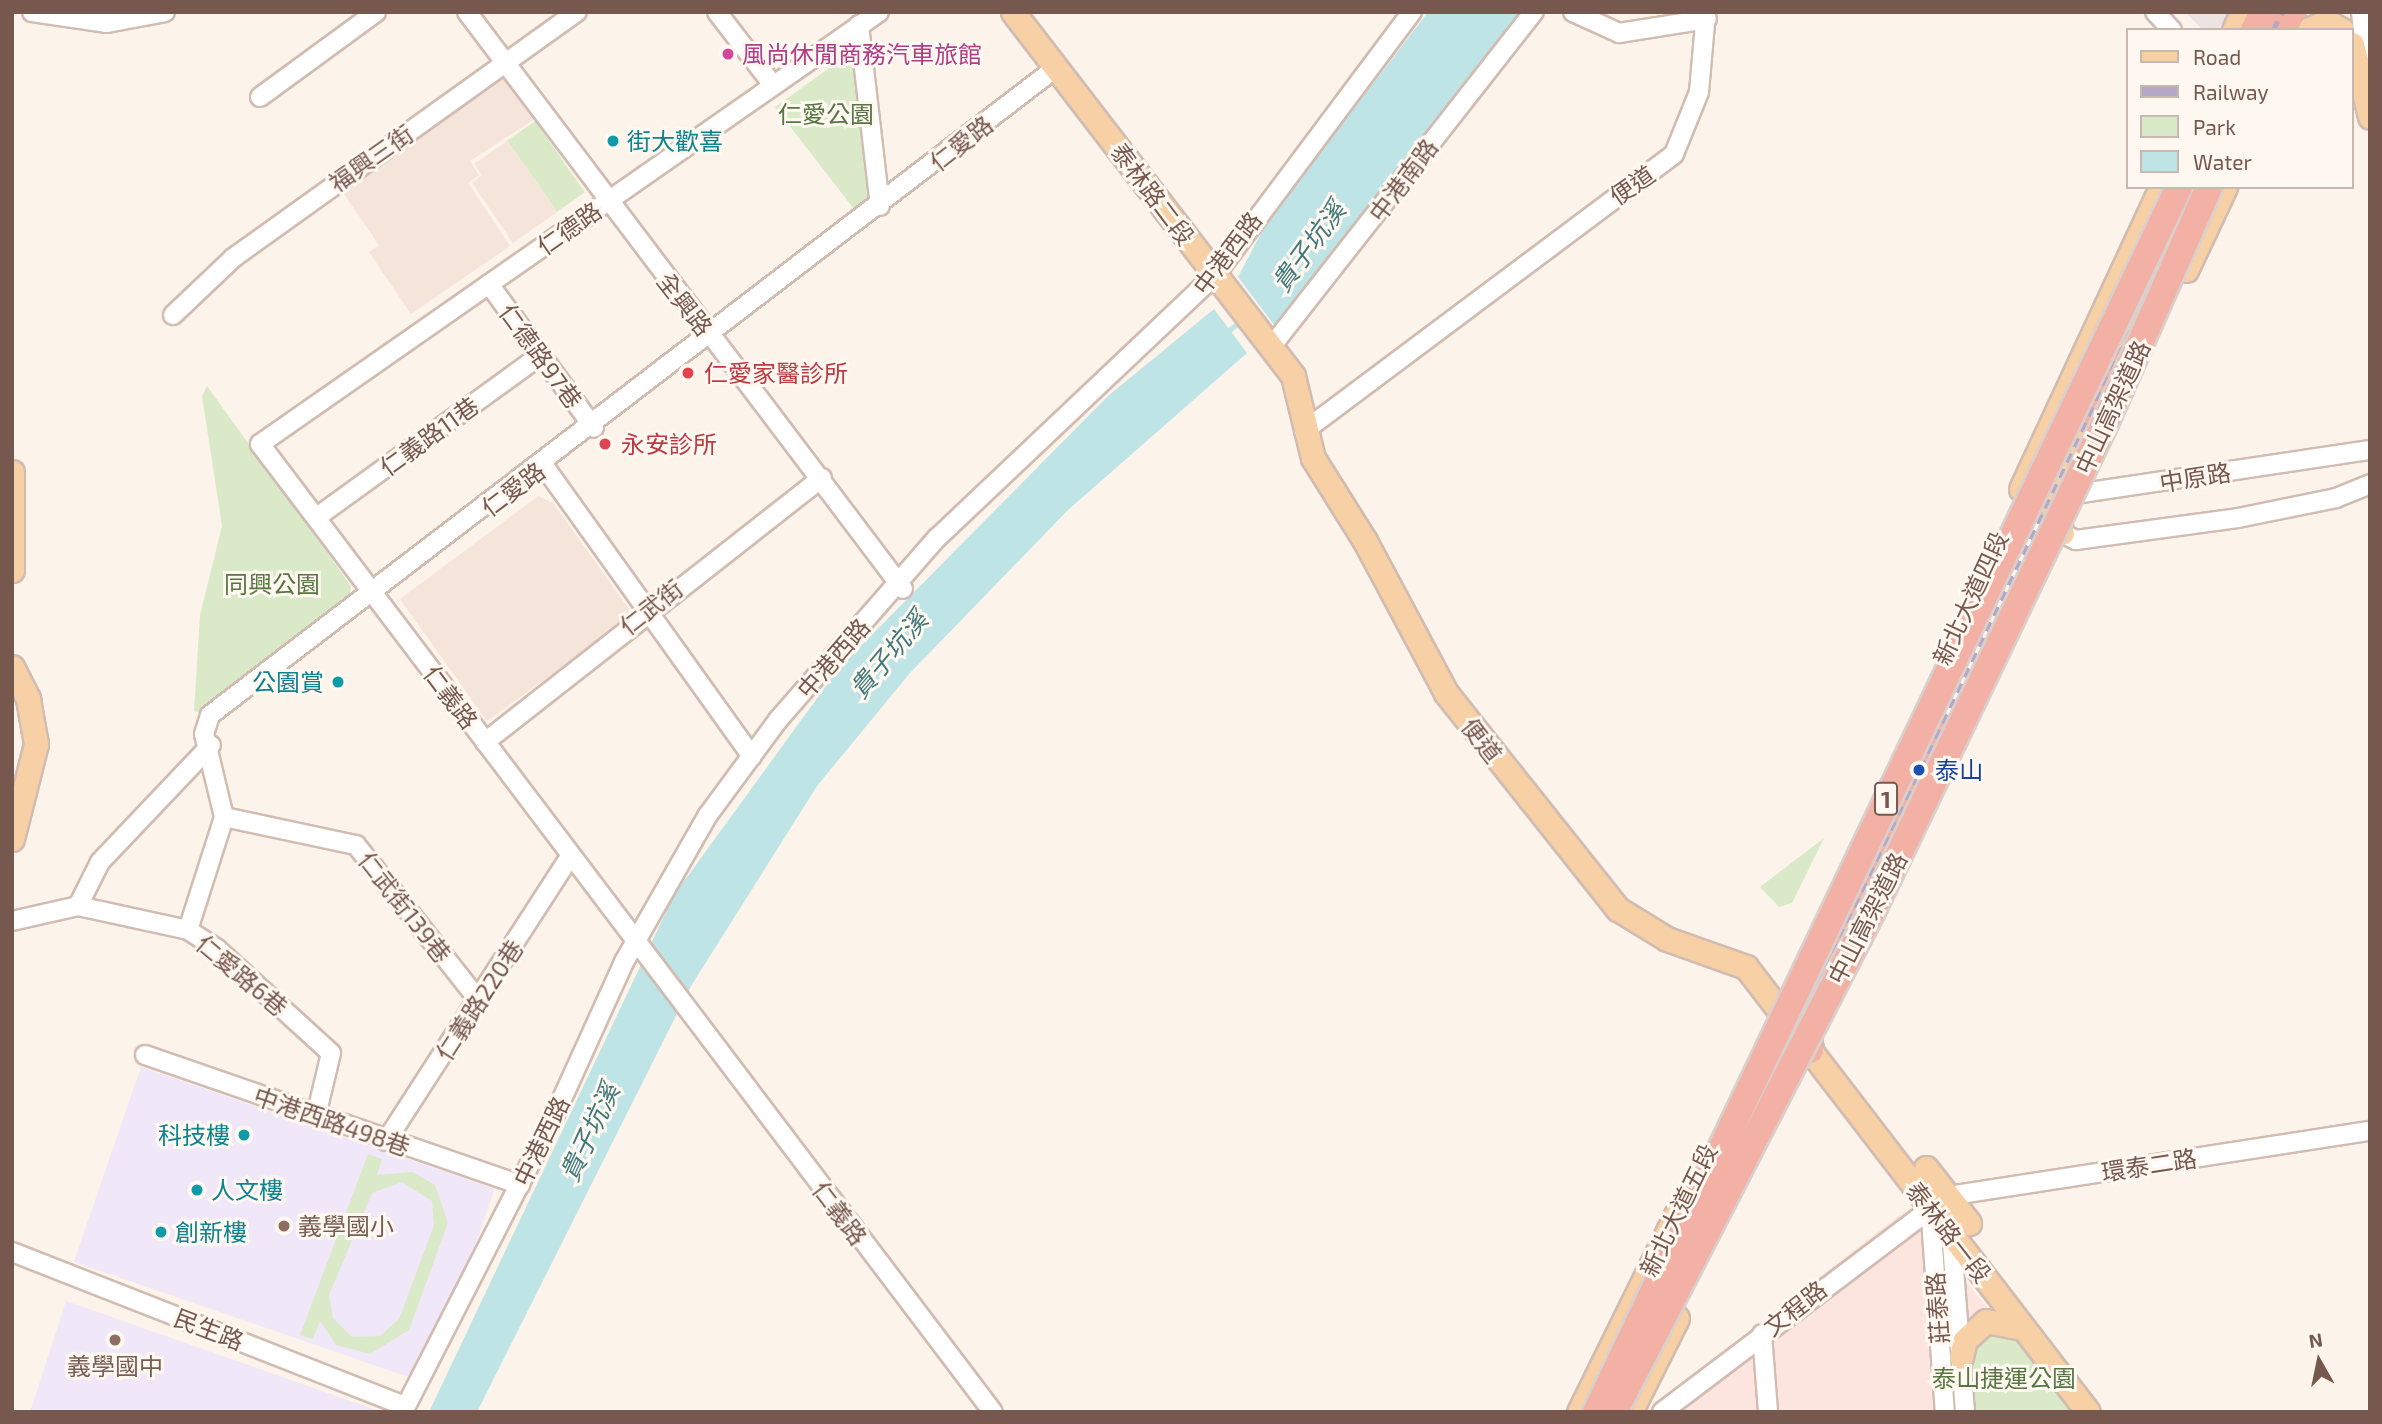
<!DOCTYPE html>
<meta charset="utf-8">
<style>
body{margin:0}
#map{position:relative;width:2382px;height:1424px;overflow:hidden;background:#fcf3ea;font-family:"Exo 2","Noto Sans TC",sans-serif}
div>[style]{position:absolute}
.residential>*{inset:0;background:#f4e4d9}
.commercial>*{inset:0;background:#fce4df}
.industrial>*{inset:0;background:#ece4e0}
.education>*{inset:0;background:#f0e7f9;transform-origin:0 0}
.green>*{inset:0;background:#daeac8;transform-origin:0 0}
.water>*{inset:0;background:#bfe4e6}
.stream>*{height:4.5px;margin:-2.25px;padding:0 2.25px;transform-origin:2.25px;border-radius:2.25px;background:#bfe4e6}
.roads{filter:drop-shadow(2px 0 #d1bcb2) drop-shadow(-2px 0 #d1bcb2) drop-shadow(0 2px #d1bcb2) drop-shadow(0 -2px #d1bcb2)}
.minor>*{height:18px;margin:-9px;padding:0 9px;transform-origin:9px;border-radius:9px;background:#fff}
.major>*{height:23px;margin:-11.5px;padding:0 11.5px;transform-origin:11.5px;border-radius:11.5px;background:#f7d0a6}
.highway>*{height:26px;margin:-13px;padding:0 13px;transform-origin:13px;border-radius:13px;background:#f3b0a4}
.rail>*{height:4.5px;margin-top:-2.25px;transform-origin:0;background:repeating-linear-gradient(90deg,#b5a8c7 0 10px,transparent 0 17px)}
.bridges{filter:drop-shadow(2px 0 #d9d0cd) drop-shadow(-2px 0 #d9d0cd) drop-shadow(0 2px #d9d0cd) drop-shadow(0 -2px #d9d0cd)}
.highway-bridge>*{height:26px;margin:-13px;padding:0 13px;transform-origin:13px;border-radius:13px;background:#f3b0a4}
.dots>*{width:19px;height:19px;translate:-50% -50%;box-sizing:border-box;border:4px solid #fef8f1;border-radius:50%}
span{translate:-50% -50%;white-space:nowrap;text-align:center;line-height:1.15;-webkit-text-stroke:6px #fef8f1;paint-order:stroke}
.shield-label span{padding:2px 5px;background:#fef8f1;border:2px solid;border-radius:5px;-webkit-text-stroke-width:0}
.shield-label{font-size:23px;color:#77584e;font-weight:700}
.hotel-label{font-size:24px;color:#b23c85}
.left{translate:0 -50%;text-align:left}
.park-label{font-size:24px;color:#587643}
.culture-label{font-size:24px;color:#0d838f}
.right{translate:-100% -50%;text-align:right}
.street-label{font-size:24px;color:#77584e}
.health-label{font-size:24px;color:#be3a42}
.transit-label{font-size:24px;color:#164399}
.education-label{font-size:24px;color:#785e54}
.water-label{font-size:26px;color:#41787b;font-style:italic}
.frame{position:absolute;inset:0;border:14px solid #77584e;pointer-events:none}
.legend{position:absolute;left:2126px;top:28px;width:228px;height:161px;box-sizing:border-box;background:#fef8f1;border:2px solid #c8b8b0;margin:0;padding:9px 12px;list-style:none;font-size:21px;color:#77584e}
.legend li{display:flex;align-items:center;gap:14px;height:35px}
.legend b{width:35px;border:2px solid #c8b8b0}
.north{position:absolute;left:2284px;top:1326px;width:70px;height:70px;-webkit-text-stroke:5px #fef8f1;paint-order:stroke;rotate:351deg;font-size:19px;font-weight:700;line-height:28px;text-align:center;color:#77584e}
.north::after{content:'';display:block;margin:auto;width:24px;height:32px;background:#77584e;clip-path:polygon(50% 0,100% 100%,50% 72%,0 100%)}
</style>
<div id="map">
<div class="residential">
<div style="clip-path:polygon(495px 79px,504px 80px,533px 120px,470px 161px,479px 175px,468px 183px,510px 246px,411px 314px,369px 252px,379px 245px,339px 187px)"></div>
<div style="clip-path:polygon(507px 141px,557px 212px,513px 243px,472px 183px,482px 175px,474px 164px)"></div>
<div style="clip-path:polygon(538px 496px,553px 503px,629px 609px,627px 620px,487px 721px,400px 599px)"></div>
</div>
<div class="commercial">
<div style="clip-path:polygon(1905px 1211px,2005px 1328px,1970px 1353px,1975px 1412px,1645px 1412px)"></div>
</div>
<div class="industrial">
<div style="clip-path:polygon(2185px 12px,2230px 12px,2221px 30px,2203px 30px)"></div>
</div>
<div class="education">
<div style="left:141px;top:1067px;width:374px;height:206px;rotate:19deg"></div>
<div style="clip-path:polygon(66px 1301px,288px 1379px,379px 1411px,30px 1412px)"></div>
</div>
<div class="green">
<div style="clip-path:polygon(853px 51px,871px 202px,857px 213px,775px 107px)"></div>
<div style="left:535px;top:121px;width:87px;height:34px;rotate:55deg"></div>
<div style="clip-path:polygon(207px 386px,351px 586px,349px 602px,204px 714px,194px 711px,200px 615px,222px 526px,202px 396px)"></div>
<div style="clip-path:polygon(1824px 838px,1792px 903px,1779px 907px,1760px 887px)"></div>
<div style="clip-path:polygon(evenodd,368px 1154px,382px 1159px,377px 1175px,413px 1172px,435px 1185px,448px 1223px,409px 1330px,370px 1354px,336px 1345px,320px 1321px,313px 1339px,300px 1335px,368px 1154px,402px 1182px,432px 1201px,434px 1225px,399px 1319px,380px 1336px,352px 1337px,333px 1318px,329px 1295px,372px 1193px,402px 1182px)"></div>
<div style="clip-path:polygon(1979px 1332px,2014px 1337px,2071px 1412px,1975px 1412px,1970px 1353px)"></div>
</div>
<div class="water">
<div style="clip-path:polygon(1428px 12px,1520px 12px,1277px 329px,1238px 277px,1267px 222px)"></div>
<div style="clip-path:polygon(1214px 309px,1247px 353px,1068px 510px,910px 673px,817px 786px,691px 986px,477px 1412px,429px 1412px,674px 895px,839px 668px,1108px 396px)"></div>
</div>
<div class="stream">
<div style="left:1227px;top:332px;width:19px;rotate:-39deg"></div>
</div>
<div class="roads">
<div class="minor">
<div style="left:32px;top:12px;width:76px;rotate:8.3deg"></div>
<div style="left:107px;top:23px;width:59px;rotate:-10.7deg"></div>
<div style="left:467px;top:12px;width:723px;rotate:52.92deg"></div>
<div style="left:717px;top:12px;width:92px;rotate:52.5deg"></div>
<div style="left:879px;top:12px;width:755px;rotate:145.09deg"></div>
<div style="left:260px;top:444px;width:1214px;rotate:52.87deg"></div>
<div style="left:1573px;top:12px;width:51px;rotate:24.5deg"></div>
<div style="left:1619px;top:33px;width:89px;rotate:-9deg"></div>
<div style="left:2155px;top:12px;width:25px;rotate:47deg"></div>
<div style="left:2361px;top:12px;width:63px;rotate:83.7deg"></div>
<div style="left:859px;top:25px;width:182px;rotate:83.4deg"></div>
<div style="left:260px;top:97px;width:144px;rotate:-36.2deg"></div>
<div style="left:489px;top:284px;width:178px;rotate:53.9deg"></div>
<div style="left:173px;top:315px;width:83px;rotate:-43.5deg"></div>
<div style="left:233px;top:258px;width:423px;rotate:-35.6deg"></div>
<div style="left:1271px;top:347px;width:426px;rotate:-51.9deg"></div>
<div style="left:1304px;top:431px;width:462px;rotate:-36.8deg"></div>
<div style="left:1674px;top:154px;width:67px;rotate:-68deg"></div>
<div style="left:1699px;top:92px;width:80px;rotate:-85deg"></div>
<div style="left:544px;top:466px;width:357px;rotate:54.4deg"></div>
<div style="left:2062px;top:496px;width:311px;rotate:-8.5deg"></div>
<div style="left:317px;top:517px;width:276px;rotate:-35.9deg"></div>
<div style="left:2062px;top:533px;width:16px;rotate:27deg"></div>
<div style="left:2076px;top:540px;width:163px;rotate:-7.7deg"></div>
<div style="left:2238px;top:518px;width:100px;rotate:-11.5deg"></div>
<div style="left:2336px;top:498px;width:37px;rotate:-22deg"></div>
<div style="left:485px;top:742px;width:428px;rotate:-38.1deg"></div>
<div style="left:224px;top:817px;width:135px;rotate:12deg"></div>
<div style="left:356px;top:845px;width:200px;rotate:51.7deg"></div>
<div style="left:78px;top:906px;width:49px;rotate:-63.4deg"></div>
<div style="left:100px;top:862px;width:161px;rotate:-46.5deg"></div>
<div style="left:12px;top:921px;width:68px;rotate:-12.8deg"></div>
<div style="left:78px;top:906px;width:113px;rotate:12.3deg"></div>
<div style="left:188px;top:930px;width:35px;rotate:33deg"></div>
<div style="left:217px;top:949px;width:154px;rotate:42.4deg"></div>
<div style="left:331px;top:1053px;width:65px;rotate:103.4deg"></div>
<div style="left:188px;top:930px;width:119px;rotate:-72.3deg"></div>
<div style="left:224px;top:817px;width:85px;rotate:-103.5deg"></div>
<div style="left:204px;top:734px;width:20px;rotate:-72deg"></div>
<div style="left:210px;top:715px;width:1066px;rotate:-37.42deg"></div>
<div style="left:145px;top:1055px;width:397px;rotate:19.1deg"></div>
<div style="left:386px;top:1141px;width:338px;rotate:-57.1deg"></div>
<div style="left:1930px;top:1205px;width:208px;rotate:85.9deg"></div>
<div style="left:1951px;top:1230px;width:183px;rotate:85.6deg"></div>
<div style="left:12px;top:1252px;width:422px;rotate:21.4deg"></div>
<div style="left:1762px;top:1334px;width:78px;rotate:85.6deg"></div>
<div style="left:403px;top:1412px;width:325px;rotate:-62.9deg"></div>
<div style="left:551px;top:1123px;width:177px;rotate:-65.6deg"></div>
<div style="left:624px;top:962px;width:169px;rotate:-60.3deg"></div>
<div style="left:708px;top:815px;width:118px;rotate:-53.6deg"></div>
<div style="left:778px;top:720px;width:242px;rotate:-48.9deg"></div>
<div style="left:937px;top:538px;width:383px;rotate:-43.4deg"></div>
<div style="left:1215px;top:275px;width:329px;rotate:-53.2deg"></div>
<div style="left:1662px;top:1412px;width:358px;rotate:-37.1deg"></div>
<div style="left:1948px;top:1196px;width:427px;rotate:-8.8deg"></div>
</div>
<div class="major">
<div style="left:1013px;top:12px;width:459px;rotate:52.4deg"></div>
<div style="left:1293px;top:376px;width:84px;rotate:76.3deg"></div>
<div style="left:1313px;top:458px;width:98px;rotate:57.9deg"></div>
<div style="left:1365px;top:541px;width:172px;rotate:61.9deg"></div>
<div style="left:1446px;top:693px;width:276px;rotate:51.5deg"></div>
<div style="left:1618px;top:909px;width:57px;rotate:31.5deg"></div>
<div style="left:1667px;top:939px;width:84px;rotate:19.5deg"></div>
<div style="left:1746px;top:967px;width:561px;rotate:52.46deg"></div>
<div style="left:2234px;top:30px;width:20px;rotate:-66deg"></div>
<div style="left:2307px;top:30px;width:22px;rotate:-22deg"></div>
<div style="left:2327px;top:22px;width:17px;rotate:28deg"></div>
<div style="left:2352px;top:44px;width:75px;rotate:76.1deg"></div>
<div style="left:2186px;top:270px;width:92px;rotate:-64.8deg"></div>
<div style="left:2107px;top:374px;width:159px;rotate:-64.2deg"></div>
<div style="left:12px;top:472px;width:98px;rotate:90deg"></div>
<div style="left:2021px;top:489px;width:333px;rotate:-65.1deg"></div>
<div style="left:2062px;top:533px;width:38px;rotate:-110deg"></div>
<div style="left:2049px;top:497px;width:102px;rotate:-65.2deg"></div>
<div style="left:12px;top:667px;width:36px;rotate:63deg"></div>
<div style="left:28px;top:699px;width:46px;rotate:79.9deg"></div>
<div style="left:36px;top:744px;width:98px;rotate:104.2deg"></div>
<div style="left:1926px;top:1168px;width:70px;rotate:52deg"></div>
<div style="left:1961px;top:1357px;width:17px;rotate:-77deg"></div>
<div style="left:1965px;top:1340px;width:28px;rotate:-42deg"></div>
<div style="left:1986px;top:1321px;width:38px;rotate:11deg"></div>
<div style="left:1579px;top:1412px;width:220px;rotate:-63.8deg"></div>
<div style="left:1630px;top:1412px;width:105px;rotate:-63.4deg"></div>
</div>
<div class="highway">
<div style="left:2254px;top:30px;width:20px;rotate:-63deg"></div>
<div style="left:2283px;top:30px;width:20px;rotate:-63deg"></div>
<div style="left:2085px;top:419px;width:67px;rotate:-67.2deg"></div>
<div style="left:1810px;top:1050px;width:42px;rotate:-99.7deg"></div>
<div style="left:1803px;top:1009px;width:305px;rotate:-64.2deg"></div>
</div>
</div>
<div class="rail">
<div style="left:2273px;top:30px;width:20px;rotate:-63deg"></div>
<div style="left:1610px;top:1412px;width:1360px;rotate:-64.28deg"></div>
</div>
<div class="bridges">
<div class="highway-bridge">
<div style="left:1596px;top:1412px;width:1357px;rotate:-64.55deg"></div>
<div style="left:1614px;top:1412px;width:564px;rotate:-62.75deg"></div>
<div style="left:1872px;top:911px;width:541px;rotate:-64.48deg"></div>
<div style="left:2105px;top:423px;width:258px;rotate:-66.2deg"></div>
</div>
</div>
<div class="dots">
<div style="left:728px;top:54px;background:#d1479c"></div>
<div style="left:613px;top:141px;background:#0f9aa8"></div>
<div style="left:688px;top:373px;background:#e0444e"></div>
<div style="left:605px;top:444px;background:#e0444e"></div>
<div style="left:338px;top:682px;background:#0f9aa8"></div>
<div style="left:1919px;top:770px;background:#1a4fb4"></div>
<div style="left:244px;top:1135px;background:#0f9aa8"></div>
<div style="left:197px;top:1190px;background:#0f9aa8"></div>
<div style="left:284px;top:1226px;background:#8d6e63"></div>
<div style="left:161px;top:1232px;background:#0f9aa8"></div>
<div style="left:115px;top:1340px;background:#8d6e63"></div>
</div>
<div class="shield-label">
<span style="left:1886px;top:799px">1</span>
</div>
<div class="hotel-label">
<span class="left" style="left:742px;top:54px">風尚休閒商務汽車旅館</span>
</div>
<div class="park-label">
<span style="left:826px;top:114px">仁愛公園</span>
<span style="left:272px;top:584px">同興公園</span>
<span style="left:2004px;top:1378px">泰山捷運公園</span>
</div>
<div class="culture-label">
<span class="left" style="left:627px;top:141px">街大歡喜</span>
<span class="right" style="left:324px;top:682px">公園賞</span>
<span class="right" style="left:230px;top:1135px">科技樓</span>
<span class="left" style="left:211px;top:1190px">人文樓</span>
<span class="left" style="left:175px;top:1232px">創新樓</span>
</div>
<div class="street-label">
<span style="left:961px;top:143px;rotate:-38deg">仁愛路</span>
<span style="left:371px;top:158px;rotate:-35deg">福興三街</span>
<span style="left:1403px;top:180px;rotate:-53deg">中港南路</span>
<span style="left:1632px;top:185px;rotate:-35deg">便道</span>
<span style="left:1153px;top:194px;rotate:53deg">泰林路二段</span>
<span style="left:569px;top:228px;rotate:-35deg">仁德路</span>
<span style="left:1227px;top:253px;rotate:-53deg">中港西路</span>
<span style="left:685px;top:304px;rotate:52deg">全興路</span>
<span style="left:541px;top:356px;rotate:54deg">仁德路97巷</span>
<span style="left:2112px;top:407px;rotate:-65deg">中山高架道路</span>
<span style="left:429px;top:436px;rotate:-36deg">仁義路11巷</span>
<span style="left:2195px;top:477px;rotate:-9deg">中原路</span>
<span style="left:513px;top:489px;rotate:-37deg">仁愛路</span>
<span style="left:1970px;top:598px;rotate:-65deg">新北大道四段</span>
<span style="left:651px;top:607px;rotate:-38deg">仁武街</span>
<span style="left:833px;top:658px;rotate:-49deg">中港西路</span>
<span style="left:451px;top:697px;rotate:53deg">仁義路</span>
<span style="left:1482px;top:740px;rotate:52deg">便道</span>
<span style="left:405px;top:907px;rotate:52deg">仁武街139巷</span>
<span style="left:1867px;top:918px;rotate:-63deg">中山高架道路</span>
<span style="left:242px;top:975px;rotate:40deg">仁愛路6巷</span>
<span style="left:479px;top:1000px;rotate:-57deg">仁義路220巷</span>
<span style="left:332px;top:1121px;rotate:19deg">中港西路498巷</span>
<span style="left:541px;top:1141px;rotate:-64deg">中港西路</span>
<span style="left:2149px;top:1165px;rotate:-9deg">環泰二路</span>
<span style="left:1678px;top:1210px;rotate:-64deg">新北大道五段</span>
<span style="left:840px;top:1213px;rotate:53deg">仁義路</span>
<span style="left:1949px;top:1232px;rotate:52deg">泰林路一段</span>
<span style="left:1795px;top:1308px;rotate:-38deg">文程路</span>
<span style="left:1937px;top:1308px;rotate:-94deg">莊泰路</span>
<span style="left:209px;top:1329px;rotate:21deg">民生路</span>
</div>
<div class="health-label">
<span class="left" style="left:704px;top:373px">仁愛家醫診所</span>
<span class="left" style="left:621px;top:444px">永安診所</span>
</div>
<div class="transit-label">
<span class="left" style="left:1935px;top:770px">泰山</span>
</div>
<div class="education-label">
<span class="left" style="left:298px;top:1226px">義學國小</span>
<span style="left:115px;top:1366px">義學國中</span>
</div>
<div class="water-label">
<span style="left:1308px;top:246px;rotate:-54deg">貴子坑溪</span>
<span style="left:888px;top:654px;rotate:-50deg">貴子坑溪</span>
<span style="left:589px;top:1132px;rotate:-65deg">貴子坑溪</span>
</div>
<div class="frame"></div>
<ul class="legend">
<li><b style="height:9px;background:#f7d0a6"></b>Road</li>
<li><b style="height:9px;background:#b5a8c7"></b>Railway</li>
<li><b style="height:19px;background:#daeac8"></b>Park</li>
<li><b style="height:19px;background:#bfe4e6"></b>Water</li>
</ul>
<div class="north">N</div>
</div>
